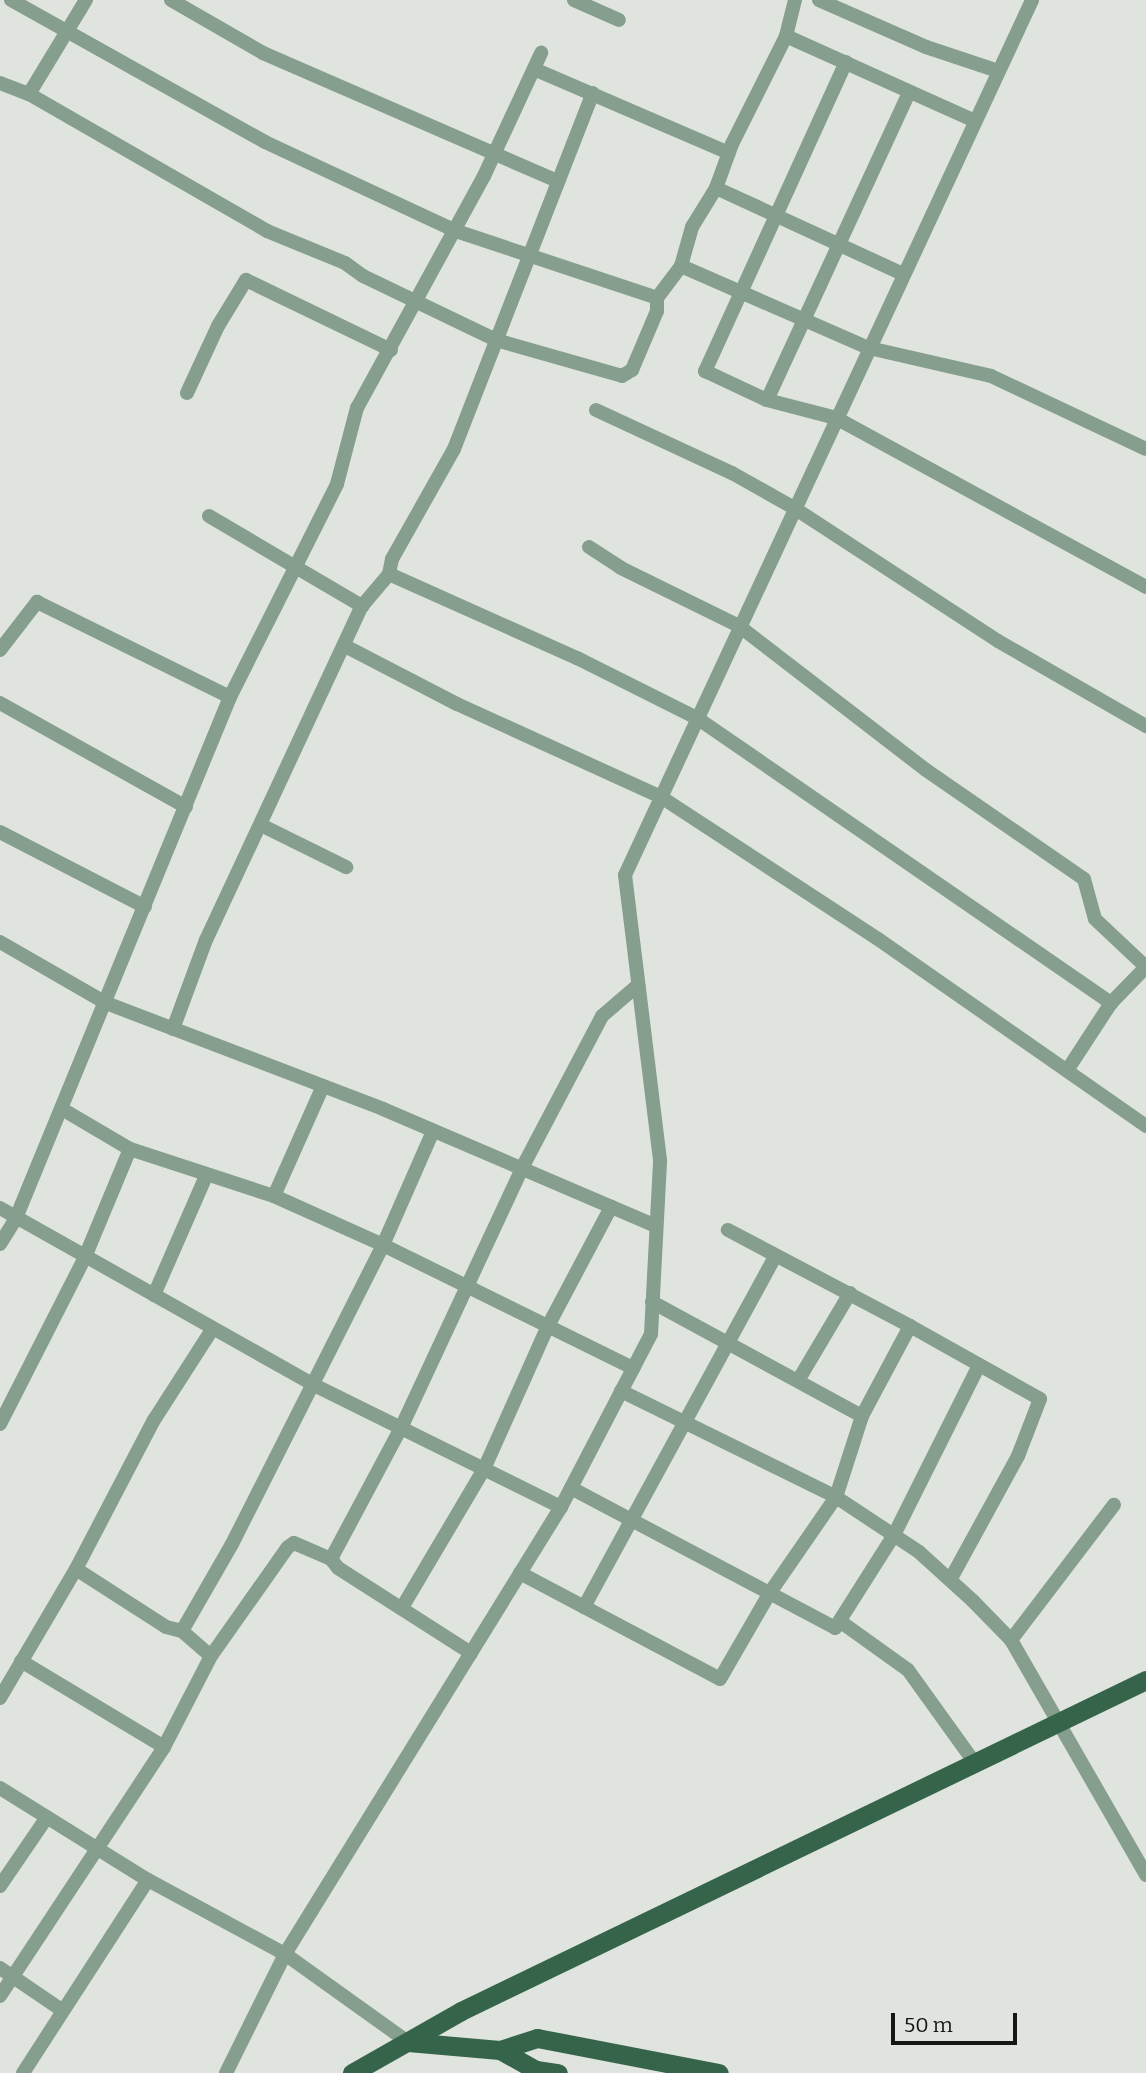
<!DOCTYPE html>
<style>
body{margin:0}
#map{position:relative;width:1146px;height:2073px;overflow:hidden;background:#dfe4de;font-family:Bitter,serif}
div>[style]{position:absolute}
.minor>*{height:14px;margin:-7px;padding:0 7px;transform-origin:7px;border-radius:7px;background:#859e8e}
.primary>*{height:19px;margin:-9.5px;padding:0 9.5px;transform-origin:9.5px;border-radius:9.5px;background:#35644a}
span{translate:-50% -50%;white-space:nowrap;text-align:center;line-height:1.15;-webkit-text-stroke:7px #dfe4de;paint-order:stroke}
.scale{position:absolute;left:891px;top:2013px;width:126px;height:32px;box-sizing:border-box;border:4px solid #151715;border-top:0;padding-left:9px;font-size:21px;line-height:24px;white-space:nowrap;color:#151715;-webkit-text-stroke:5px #dfe4de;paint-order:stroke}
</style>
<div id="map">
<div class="minor">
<div style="left:11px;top:0;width:291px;rotate:29.2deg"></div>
<div style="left:265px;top:142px;width:211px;rotate:25deg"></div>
<div style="left:456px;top:231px;width:212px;rotate:18.4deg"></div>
<div style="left:171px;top:0;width:106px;rotate:29.9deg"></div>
<div style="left:263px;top:53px;width:322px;rotate:23.5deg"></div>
<div style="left:574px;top:0;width:49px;rotate:24deg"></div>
<div style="left:819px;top:0;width:117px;rotate:23.7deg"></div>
<div style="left:926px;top:47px;width:76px;rotate:18.4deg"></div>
<div style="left:786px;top:36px;width:207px;rotate:24.2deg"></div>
<div style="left:846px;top:62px;width:340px;rotate:114.5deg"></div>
<div style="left:705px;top:371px;width:68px;rotate:25.1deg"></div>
<div style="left:767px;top:400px;width:71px;rotate:14.6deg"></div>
<div style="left:836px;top:418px;width:353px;rotate:28.6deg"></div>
<div style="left:534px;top:69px;width:212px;rotate:23.3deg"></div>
<div style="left:0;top:83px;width:31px;rotate:21deg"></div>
<div style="left:29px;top:94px;width:275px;rotate:29.9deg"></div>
<div style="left:267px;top:231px;width:84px;rotate:22.3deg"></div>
<div style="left:345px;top:263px;width:22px;rotate:36deg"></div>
<div style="left:363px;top:276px;width:148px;rotate:25.7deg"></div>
<div style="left:496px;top:340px;width:131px;rotate:15.9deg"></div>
<div style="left:622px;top:376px;width:12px;rotate:-31deg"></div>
<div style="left:632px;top:370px;width:64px;rotate:-67deg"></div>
<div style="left:657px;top:311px;width:13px;rotate:-90deg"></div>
<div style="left:657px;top:298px;width:40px;rotate:-53deg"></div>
<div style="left:681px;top:266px;width:41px;rotate:-74.2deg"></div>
<div style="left:692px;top:227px;width:46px;rotate:-58.4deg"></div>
<div style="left:716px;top:188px;width:47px;rotate:-70deg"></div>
<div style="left:732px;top:144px;width:121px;rotate:-63.4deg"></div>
<div style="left:786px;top:36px;width:37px;rotate:-76deg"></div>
<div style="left:29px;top:94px;width:110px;rotate:-58.8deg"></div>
<div style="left:716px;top:188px;width:206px;rotate:24.7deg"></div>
<div style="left:681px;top:266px;width:205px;rotate:23.6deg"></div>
<div style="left:869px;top:348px;width:125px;rotate:12.9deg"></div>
<div style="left:991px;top:376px;width:171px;rotate:25.2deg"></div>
<div style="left:187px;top:393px;width:74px;rotate:-65.2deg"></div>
<div style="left:218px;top:326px;width:54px;rotate:-58.7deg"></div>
<div style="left:246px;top:280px;width:161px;rotate:25.8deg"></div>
<div style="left:767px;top:400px;width:338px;rotate:-65.2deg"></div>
<div style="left:596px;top:410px;width:150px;rotate:24.9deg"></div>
<div style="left:732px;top:473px;width:71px;rotate:29.4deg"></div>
<div style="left:794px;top:508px;width:244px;rotate:33.1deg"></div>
<div style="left:998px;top:641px;width:171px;rotate:29.9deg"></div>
<div style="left:209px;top:516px;width:178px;rotate:30.5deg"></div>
<div style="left:589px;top:547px;width:38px;rotate:33deg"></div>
<div style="left:621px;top:568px;width:131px;rotate:26.2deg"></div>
<div style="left:739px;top:626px;width:236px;rotate:37.6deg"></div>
<div style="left:926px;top:770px;width:192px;rotate:34.6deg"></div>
<div style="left:1084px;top:879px;width:41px;rotate:74.6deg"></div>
<div style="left:1095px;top:919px;width:70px;rotate:43.3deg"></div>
<div style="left:389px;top:574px;width:206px;rotate:24.1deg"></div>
<div style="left:577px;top:658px;width:134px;rotate:26.6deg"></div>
<div style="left:697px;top:718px;width:503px;rotate:34.54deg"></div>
<div style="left:345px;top:646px;width:126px;rotate:27.4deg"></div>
<div style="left:457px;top:704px;width:224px;rotate:24.5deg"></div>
<div style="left:661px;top:797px;width:259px;rotate:33.2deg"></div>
<div style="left:878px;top:939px;width:327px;rotate:34.9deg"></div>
<div style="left:0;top:650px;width:61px;rotate:-52.4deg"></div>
<div style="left:37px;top:602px;width:215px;rotate:26.2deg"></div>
<div style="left:0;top:703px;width:213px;rotate:29.2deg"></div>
<div style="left:263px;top:826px;width:93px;rotate:26.3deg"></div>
<div style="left:0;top:832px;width:163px;rotate:27.3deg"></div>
<div style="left:0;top:942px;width:122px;rotate:29.9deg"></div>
<div style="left:106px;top:1003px;width:297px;rotate:20.9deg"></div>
<div style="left:383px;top:1109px;width:297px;rotate:23.2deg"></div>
<div style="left:173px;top:1029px;width:95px;rotate:-69.7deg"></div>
<div style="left:206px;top:940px;width:369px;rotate:-65deg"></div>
<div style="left:362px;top:606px;width:42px;rotate:-49.8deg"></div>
<div style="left:389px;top:574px;width:15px;rotate:-79deg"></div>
<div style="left:392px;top:559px;width:126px;rotate:-60.6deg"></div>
<div style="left:454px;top:449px;width:382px;rotate:-68.7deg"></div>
<div style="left:1068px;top:1069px;width:79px;rotate:-56.9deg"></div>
<div style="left:1111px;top:1003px;width:50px;rotate:-45.8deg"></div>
<div style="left:62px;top:1109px;width:79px;rotate:30.5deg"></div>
<div style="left:130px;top:1149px;width:151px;rotate:18.1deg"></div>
<div style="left:274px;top:1196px;width:120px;rotate:24.2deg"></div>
<div style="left:383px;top:1245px;width:279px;rotate:26.2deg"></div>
<div style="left:274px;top:1196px;width:120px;rotate:-66deg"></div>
<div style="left:0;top:1208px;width:358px;rotate:29.4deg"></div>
<div style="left:312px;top:1384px;width:278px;rotate:26.3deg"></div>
<div style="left:0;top:1244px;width:31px;rotate:-58deg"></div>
<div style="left:16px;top:1218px;width:563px;rotate:-67.67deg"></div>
<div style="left:230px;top:697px;width:238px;rotate:-63.3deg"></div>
<div style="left:337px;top:484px;width:79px;rotate:-75.3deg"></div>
<div style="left:357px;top:408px;width:264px;rotate:-61.3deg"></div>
<div style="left:484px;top:176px;width:136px;rotate:-65.1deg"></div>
<div style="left:154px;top:1295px;width:130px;rotate:-66.4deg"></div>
<div style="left:652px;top:1302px;width:239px;rotate:28.5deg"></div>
<div style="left:910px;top:1326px;width:149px;rotate:29.3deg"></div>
<div style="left:1040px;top:1399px;width:61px;rotate:111.1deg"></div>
<div style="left:1018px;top:1456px;width:141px;rotate:118.7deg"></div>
<div style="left:799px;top:1379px;width:100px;rotate:-59.3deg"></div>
<div style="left:621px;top:1391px;width:240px;rotate:26.2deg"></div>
<div style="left:836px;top:1497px;width:100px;rotate:33.5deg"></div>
<div style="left:919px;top:1552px;width:73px;rotate:42.2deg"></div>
<div style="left:973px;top:1601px;width:54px;rotate:45.7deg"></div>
<div style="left:1011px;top:1640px;width:271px;rotate:60.1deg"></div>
<div style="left:0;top:1424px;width:187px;rotate:-63deg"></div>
<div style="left:85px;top:1257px;width:117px;rotate:-67.4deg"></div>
<div style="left:571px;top:1488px;width:299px;rotate:27.9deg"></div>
<div style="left:835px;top:1628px;width:110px;rotate:-57.6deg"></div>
<div style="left:894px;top:1535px;width:188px;rotate:-63.4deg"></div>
<div style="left:331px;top:1559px;width:149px;rotate:-61.9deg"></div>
<div style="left:401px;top:1428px;width:287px;rotate:-65deg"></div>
<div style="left:522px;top:1168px;width:172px;rotate:-62.2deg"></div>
<div style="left:602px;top:1016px;width:48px;rotate:-40.7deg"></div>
<div style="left:76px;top:1569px;width:107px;rotate:32.8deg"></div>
<div style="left:166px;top:1627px;width:16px;rotate:14deg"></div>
<div style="left:182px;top:1631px;width:38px;rotate:41deg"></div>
<div style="left:520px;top:1573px;width:226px;rotate:27.9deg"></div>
<div style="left:720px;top:1679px;width:98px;rotate:-60deg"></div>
<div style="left:769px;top:1594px;width:118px;rotate:-55.4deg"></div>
<div style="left:836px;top:1497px;width:85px;rotate:-72.2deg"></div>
<div style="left:862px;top:1416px;width:102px;rotate:-61.9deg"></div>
<div style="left:910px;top:1326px;width:206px;rotate:-152.2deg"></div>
<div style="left:403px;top:1606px;width:159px;rotate:-59.4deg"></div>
<div style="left:484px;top:1469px;width:157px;rotate:-65.9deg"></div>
<div style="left:548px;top:1326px;width:135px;rotate:-62.1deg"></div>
<div style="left:584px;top:1607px;width:399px;rotate:-61.4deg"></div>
<div style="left:841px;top:1622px;width:82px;rotate:35.6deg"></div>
<div style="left:908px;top:1670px;width:113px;rotate:54.3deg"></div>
<div style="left:182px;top:1631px;width:100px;rotate:-60.1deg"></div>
<div style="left:232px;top:1544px;width:335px;rotate:-63.2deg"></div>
<div style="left:383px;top:1245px;width:124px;rotate:-66.3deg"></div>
<div style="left:1011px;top:1640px;width:170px;rotate:-52.7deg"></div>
<div style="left:21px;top:1661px;width:167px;rotate:31deg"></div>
<div style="left:0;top:1698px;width:150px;rotate:-59.5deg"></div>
<div style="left:76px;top:1569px;width:168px;rotate:-62.4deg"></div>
<div style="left:154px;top:1420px;width:109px;rotate:-57.3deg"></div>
<div style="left:0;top:1788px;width:174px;rotate:31.9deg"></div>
<div style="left:148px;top:1880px;width:156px;rotate:28.4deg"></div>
<div style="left:285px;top:1954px;width:151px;rotate:35.6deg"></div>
<div style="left:0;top:1886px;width:83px;rotate:-55.7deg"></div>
<div style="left:0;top:1968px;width:76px;rotate:34.3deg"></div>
<div style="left:0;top:1996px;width:298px;rotate:-56.6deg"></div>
<div style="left:164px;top:1747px;width:102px;rotate:-62.7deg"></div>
<div style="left:211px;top:1656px;width:133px;rotate:-54.8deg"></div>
<div style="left:288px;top:1547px;width:7px;rotate:-34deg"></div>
<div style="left:294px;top:1543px;width:40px;rotate:23.4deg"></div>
<div style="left:331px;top:1559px;width:11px;rotate:52deg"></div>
<div style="left:338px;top:1568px;width:158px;rotate:32.6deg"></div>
<div style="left:23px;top:2073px;width:230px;rotate:-57.1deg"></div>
<div style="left:226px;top:2073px;width:133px;rotate:-63.6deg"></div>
<div style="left:285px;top:1954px;width:525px;rotate:-58.31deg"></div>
<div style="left:561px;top:1507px;width:195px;rotate:-62.5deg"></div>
<div style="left:651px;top:1334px;width:174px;rotate:-87deg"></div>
<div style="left:660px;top:1160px;width:287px;rotate:-97deg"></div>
<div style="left:625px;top:875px;width:965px;rotate:-65.05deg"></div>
</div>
<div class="primary">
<div style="left:408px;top:2042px;width:92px;rotate:5deg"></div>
<div style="left:500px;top:2050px;width:39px;rotate:-18deg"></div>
<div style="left:537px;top:2038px;width:185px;rotate:10.9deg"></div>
<div style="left:500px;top:2050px;width:41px;rotate:29.1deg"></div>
<div style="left:536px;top:2070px;width:22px;rotate:8deg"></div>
<div style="left:352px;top:2073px;width:125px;rotate:-29.6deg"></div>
<div style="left:461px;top:2011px;width:761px;rotate:-25.79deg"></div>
</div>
<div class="scale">50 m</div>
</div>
